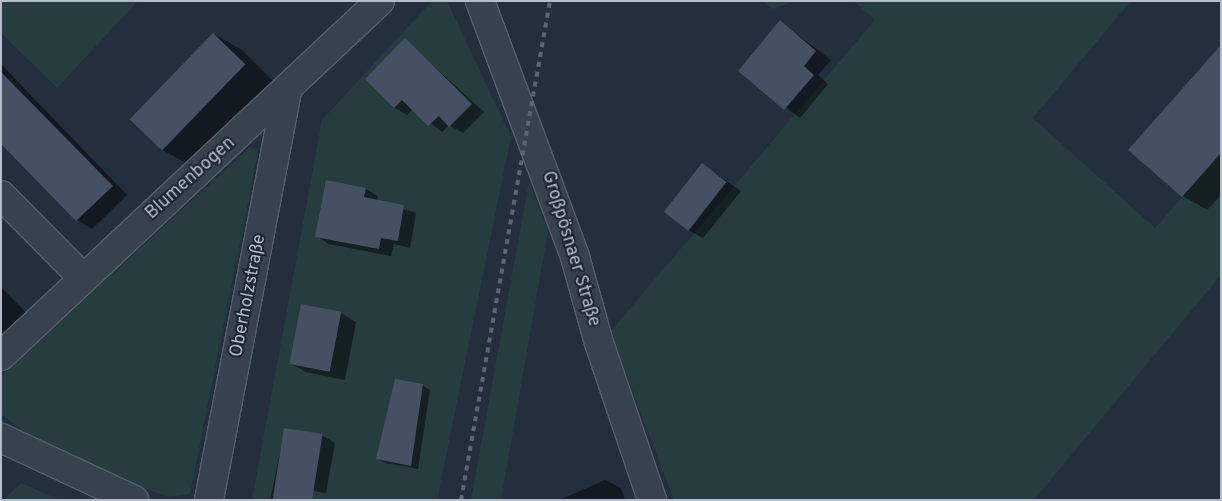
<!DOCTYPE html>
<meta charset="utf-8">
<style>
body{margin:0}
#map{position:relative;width:1222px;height:501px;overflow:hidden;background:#242f3e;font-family:Overpass,sans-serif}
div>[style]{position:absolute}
.green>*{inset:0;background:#263c3f}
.shadow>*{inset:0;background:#0007}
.building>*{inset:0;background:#455162;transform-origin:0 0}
.roads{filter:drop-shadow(1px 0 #565f6c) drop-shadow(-1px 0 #565f6c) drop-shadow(0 1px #565f6c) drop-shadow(0 -1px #565f6c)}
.street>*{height:28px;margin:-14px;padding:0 14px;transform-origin:14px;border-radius:14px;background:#38414e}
.rail>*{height:4px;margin-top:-2px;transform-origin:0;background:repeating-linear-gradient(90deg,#5a6575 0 5px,transparent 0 10px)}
span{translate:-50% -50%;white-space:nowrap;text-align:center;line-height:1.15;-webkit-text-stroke:4px #1d2633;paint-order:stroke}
.street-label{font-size:18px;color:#b4bcc9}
.frame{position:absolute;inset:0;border:2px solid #b4bcc9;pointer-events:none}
</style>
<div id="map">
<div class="green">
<div style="clip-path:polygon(1px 1px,138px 1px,57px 88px,1px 33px)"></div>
<div style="clip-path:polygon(432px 1px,447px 1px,511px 137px,437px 500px,252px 500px,322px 120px)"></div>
<div style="clip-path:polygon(761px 1px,796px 1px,773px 9px)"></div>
<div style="clip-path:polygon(854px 1px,1131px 1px,1033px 118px,1155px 228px,1221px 153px,1221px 275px,1034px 500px,674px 500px,610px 332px,875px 20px)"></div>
<div style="clip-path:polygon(250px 147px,258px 153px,190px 494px,169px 497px,102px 474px,27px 434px,1px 414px,1px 377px)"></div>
<div style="clip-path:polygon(529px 182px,548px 231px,501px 500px,471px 500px)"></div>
<div style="clip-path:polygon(21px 483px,60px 500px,3px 500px)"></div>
</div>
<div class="shadow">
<div style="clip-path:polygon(781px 22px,831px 60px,818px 75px,828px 84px,800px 118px,739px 71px)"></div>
<div style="clip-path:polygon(214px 34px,242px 50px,273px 81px,189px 165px,161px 149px)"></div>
<div style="clip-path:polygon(405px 40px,484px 112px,463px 133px,449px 125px,442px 132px,413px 109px,407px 115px,394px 107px)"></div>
<div style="clip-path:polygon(1221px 47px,1221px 195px,1207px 210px,1183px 196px,1130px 150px)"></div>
<div style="clip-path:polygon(1px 64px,127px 195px,92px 229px,77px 220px,1px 143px)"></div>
<div style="clip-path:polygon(703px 165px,741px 191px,703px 238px,688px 230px)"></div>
<div style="clip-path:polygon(366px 189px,378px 196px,377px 201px,416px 213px,410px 248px,394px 244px,391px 256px,329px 244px,316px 236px)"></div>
<div style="clip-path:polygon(1px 287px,33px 320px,1px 351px)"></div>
<div style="clip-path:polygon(302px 306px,341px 313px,356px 322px,345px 380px,306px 372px,291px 364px)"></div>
<div style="clip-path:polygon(422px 385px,430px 390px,418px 469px,385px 463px,378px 459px)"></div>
<div style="clip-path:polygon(285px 429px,323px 436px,335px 443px,326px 493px,313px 491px,311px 500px,270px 500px)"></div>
<div style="clip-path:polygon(605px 480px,621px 488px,625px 500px,559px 500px)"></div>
</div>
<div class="building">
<div style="clip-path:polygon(780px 20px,816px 51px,804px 66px,814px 75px,784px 110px,738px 71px)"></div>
<div style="left:213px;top:33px;width:45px;height:120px;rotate:44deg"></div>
<div style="clip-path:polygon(405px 38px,472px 104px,449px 127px,439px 116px,428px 126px,402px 100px,394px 108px,365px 79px)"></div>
<div style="clip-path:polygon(1221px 45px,1221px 153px,1182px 197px,1128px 150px)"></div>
<div style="clip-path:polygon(1px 72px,113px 186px,76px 221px,1px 144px)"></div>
<div style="left:702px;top:163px;width:31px;height:62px;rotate:38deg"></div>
<div style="clip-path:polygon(326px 180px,366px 188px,364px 197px,404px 205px,398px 241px,381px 238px,379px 249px,315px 237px)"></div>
<div style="left:301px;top:304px;width:41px;height:61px;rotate:11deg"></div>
<div style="clip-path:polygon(395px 379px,423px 384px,411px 466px,376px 459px)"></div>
<div style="left:284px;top:428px;width:39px;height:73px;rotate:9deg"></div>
</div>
<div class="roads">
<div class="street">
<div style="left:480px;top:1px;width:273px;rotate:69.6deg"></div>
<div style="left:575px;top:257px;width:89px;rotate:74.4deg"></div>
<div style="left:599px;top:343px;width:166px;rotate:71.3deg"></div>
<div style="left:1px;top:195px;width:117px;rotate:45.3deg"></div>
<div style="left:1px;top:356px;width:519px;rotate:-43.13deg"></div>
<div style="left:1px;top:438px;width:147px;rotate:25deg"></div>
<div style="left:209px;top:500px;width:415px;rotate:-79.2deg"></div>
</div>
</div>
<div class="rail">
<div style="left:461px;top:500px;width:507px;rotate:-79.89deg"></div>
</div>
<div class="street-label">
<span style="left:191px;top:179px;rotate:-42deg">Blumenbogen</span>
<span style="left:570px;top:249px;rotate:73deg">Großpösnaer Straße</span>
<span style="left:249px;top:296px;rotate:-79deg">Oberholzstraße</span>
</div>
<div class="frame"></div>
</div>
